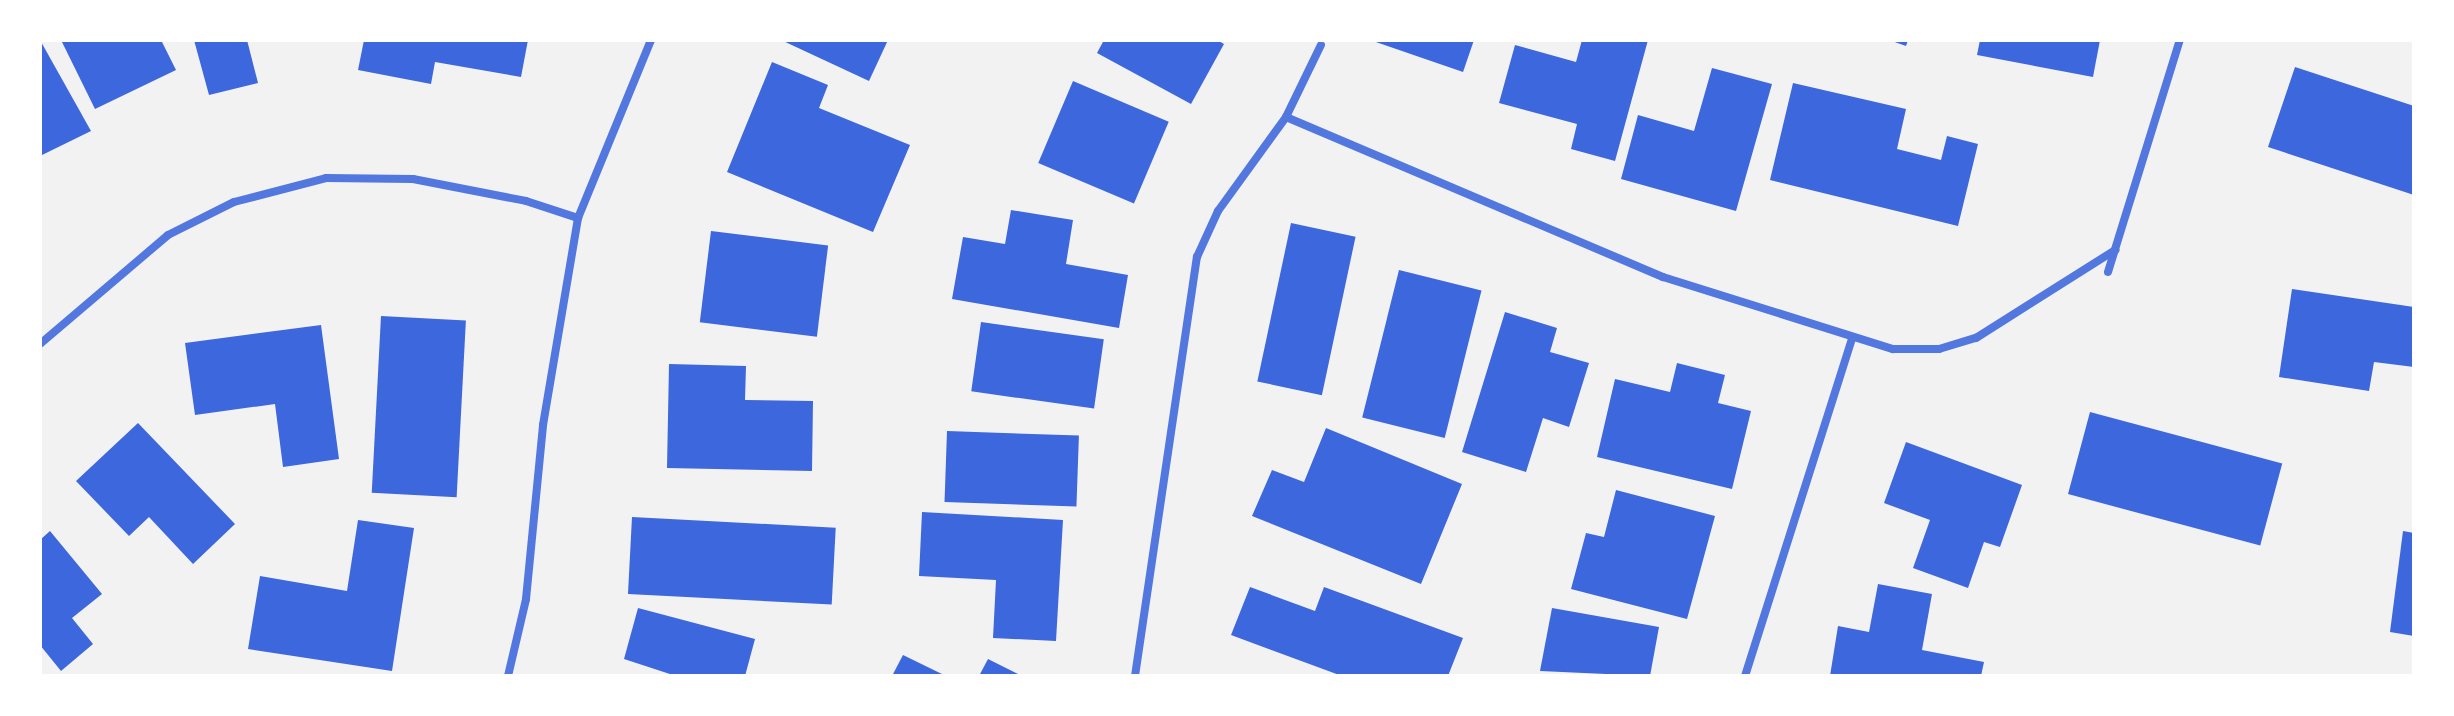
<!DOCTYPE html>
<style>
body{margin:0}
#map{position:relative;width:2454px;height:716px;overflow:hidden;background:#f2f2f2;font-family:"DejaVu Sans",sans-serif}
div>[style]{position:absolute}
.building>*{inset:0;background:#3d67dc;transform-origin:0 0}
.minor>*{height:8px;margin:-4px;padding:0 4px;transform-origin:4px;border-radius:4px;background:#5277de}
span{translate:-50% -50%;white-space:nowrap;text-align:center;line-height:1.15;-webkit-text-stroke:6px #fff;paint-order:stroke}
.frame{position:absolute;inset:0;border:42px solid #fff;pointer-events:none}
</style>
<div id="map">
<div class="building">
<div style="clip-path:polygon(40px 40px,91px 131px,40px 156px)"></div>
<div style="clip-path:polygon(61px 40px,161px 40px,176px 70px,95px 109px)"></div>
<div style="clip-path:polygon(194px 40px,247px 40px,258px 83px,209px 95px)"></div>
<div style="clip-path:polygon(364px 40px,528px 40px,521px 77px,435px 62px,431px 84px,358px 70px)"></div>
<div style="clip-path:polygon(781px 40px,888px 40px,869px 81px)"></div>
<div style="clip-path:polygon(1104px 40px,1217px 40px,1224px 44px,1191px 104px,1097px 53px)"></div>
<div style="clip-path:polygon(1370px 40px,1474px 40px,1463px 72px)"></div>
<div style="clip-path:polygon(1582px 40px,1648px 40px,1615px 161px,1571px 149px,1577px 124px,1499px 103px,1515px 45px,1576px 62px)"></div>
<div style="clip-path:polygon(1889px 40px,1908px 40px,1906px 46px)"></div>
<div style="clip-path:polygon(1980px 40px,2100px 40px,2093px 77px,1977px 55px)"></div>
<div style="clip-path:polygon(772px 62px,828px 85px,819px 108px,910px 145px,873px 232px,727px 172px)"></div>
<div style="clip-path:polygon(2295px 67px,2414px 106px,2414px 195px,2268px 147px)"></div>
<div style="clip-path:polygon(1712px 68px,1772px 84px,1736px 211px,1621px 179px,1638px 115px,1694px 131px)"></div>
<div style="left:1073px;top:81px;width:104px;height:89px;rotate:23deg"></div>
<div style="clip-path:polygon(1793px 83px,1906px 109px,1897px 149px,1941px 160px,1947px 136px,1978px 144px,1958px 226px,1770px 180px)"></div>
<div style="clip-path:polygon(1011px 210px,1073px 220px,1066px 264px,1128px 275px,1119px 328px,952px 299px,963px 237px,1005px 244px)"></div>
<div style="left:1291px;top:223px;width:66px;height:162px;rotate:12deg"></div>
<div style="left:711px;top:231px;width:118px;height:92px;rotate:7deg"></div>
<div style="left:1399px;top:270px;width:85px;height:152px;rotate:14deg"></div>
<div style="clip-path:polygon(2292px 289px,2414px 307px,2414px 367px,2374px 362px,2369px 391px,2279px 377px)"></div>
<div style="clip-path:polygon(1505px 312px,1557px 328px,1550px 352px,1589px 363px,1569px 427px,1543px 418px,1526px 472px,1462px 452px)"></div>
<div style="left:381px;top:316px;width:85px;height:177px;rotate:3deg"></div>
<div style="left:981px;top:322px;width:124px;height:70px;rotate:8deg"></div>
<div style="clip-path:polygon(321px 325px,339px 459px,283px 467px,275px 404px,195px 415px,185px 343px)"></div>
<div style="clip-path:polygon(1677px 363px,1725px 375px,1718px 403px,1751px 411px,1732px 489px,1597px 457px,1615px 379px,1670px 392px)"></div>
<div style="clip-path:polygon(669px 364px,746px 366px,745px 400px,813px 401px,812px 471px,667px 468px)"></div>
<div style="left:2090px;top:412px;width:199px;height:85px;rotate:15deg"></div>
<div style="clip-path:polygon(138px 423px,235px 524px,193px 564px,149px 517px,129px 536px,76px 481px)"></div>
<div style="clip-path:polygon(1326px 428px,1462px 484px,1421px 584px,1252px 516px,1272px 470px,1304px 482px)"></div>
<div style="left:947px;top:431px;width:132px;height:71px;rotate:2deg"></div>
<div style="clip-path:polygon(1906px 442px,2022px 485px,2000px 547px,1984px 542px,1968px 588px,1913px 568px,1930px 520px,1884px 503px)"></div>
<div style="clip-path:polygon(1616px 490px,1715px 516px,1687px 619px,1571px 589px,1586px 533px,1604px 537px)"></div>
<div style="clip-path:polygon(922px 512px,1063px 520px,1056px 641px,993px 638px,996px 580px,919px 576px)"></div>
<div style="left:632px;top:517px;width:204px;height:77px;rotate:3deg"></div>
<div style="clip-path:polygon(358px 520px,414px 528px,392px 671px,248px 649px,260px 576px,347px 591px)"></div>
<div style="clip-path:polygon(50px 531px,102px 594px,72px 618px,93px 644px,61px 671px,40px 645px,40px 540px)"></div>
<div style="clip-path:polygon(2403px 531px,2414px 533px,2414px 636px,2390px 632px)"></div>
<div style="clip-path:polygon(1878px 584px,1932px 594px,1922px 650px,1984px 662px,1981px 676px,1830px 676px,1838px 626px,1869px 632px)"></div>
<div style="clip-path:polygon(1250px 587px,1315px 611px,1324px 587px,1463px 638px,1448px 676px,1342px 676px,1231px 635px)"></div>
<div style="clip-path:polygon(638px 608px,755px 639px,745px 676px,676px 676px,624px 659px)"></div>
<div style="clip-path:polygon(1552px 608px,1659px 627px,1650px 676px,1540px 671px)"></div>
<div style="clip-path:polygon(903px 655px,946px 676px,892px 676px)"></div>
<div style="clip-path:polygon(988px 659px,1022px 676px,979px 676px)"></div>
</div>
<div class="minor">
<div style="left:1286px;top:117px;width:80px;rotate:-64.1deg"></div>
<div style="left:2108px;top:272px;width:243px;rotate:-72.8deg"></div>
<div style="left:40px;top:344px;width:168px;rotate:-40.4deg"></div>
<div style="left:168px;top:235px;width:74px;rotate:-26.6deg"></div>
<div style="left:234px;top:202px;width:95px;rotate:-14.6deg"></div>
<div style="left:326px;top:178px;width:87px;rotate:0.7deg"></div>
<div style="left:413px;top:179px;width:115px;rotate:11deg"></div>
<div style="left:526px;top:201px;width:55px;rotate:18.1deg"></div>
<div style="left:508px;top:676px;width:79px;rotate:-76.8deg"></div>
<div style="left:526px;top:599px;width:175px;rotate:-84.4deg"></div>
<div style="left:543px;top:425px;width:210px;rotate:-80.4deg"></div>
<div style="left:578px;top:218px;width:192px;rotate:-67.7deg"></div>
<div style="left:1135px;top:676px;width:424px;rotate:-81.6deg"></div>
<div style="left:1197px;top:257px;width:51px;rotate:-65.5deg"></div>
<div style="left:1218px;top:211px;width:116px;rotate:-54.1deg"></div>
<div style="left:1286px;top:117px;width:410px;rotate:23deg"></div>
<div style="left:1663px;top:277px;width:241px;rotate:17.4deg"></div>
<div style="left:1893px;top:349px;width:46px"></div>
<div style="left:1939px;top:349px;width:39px;rotate:-17deg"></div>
<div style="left:1976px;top:338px;width:165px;rotate:-32.3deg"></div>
<div style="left:1745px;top:676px;width:355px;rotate:-72.4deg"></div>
</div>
<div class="frame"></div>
</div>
